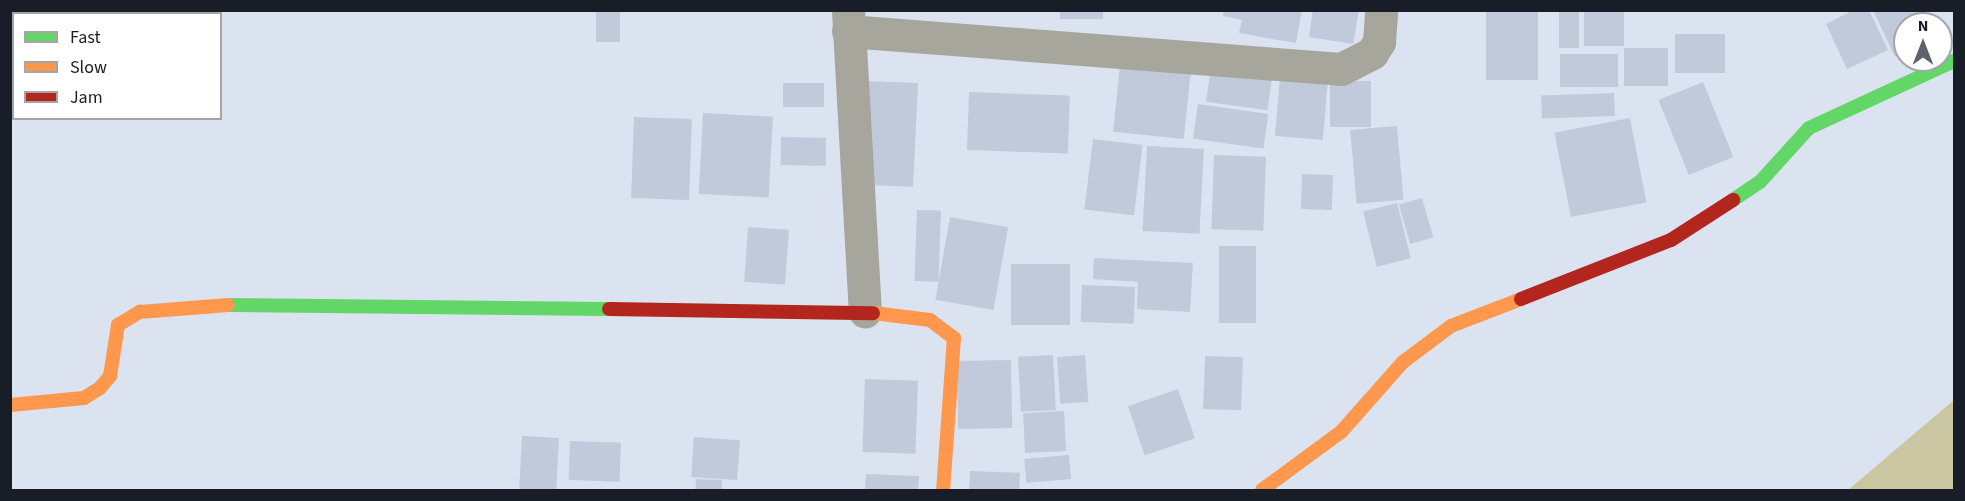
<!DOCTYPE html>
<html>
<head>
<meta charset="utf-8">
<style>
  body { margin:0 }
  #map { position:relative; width:1965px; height:501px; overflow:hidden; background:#dbe3f1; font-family:"Source Sans 3",sans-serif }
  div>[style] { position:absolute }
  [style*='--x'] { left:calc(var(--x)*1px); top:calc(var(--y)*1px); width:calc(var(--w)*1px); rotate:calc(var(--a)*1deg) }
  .green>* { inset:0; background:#cac6a2 }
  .building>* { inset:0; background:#c0cadb; transform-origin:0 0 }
  .street>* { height:33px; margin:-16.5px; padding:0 16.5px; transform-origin:16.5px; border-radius:16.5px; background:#a6a69d }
  .fast>* { height:14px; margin:-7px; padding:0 7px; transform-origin:7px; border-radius:7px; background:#63d668 }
  .slow>* { height:14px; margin:-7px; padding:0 7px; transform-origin:7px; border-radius:7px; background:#ff974d }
  .jam>* { height:14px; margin:-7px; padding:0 7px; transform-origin:7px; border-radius:7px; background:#b3261e }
  span { translate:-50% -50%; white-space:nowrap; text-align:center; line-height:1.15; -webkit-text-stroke:5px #fff; paint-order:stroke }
  .frame { position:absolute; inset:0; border:12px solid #181d27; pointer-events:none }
  .legend { position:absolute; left:12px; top:12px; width:210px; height:108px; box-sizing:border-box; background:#fff; border:2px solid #a3a5a9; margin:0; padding:8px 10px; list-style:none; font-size:18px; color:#181d27 }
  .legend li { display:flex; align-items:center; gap:12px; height:30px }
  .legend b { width:30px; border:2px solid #a3a5a9 }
  .north { position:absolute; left:1893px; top:12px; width:60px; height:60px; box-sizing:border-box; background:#fff; border:2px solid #a3a5a9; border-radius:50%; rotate:0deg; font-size:16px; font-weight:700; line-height:24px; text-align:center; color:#181d27 }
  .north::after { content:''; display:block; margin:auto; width:21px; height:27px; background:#5c626e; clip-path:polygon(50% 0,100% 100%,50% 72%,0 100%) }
</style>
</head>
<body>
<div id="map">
  <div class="green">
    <i style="clip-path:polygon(1954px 400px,1954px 490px,1848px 490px)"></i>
  </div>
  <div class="building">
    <i style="left:596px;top:10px;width:24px;height:32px"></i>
    <i style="left:1060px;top:10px;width:43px;height:9px"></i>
    <i style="clip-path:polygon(1224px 10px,1302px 10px,1296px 43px,1239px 33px,1242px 20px,1223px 16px)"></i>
    <i style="clip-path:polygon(1313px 10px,1359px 10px,1353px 44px,1309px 37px)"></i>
    <i style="left:1486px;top:10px;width:52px;height:70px"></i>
    <i style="left:1559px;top:10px;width:20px;height:38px"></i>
    <i style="left:1584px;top:10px;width:40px;height:36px"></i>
    <i style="clip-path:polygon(1854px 10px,1869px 10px,1888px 50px,1847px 69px,1826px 24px)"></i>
    <i style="clip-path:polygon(1873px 10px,1918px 10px,1924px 24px,1905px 24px,1905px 52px,1895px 57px)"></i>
    <i style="left:1675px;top:34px;width:50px;height:39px"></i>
    <i style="left:1624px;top:48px;width:44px;height:38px"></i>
    <i style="left:1560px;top:54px;width:58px;height:33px"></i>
    <i style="left:1120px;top:66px;width:71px;height:66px;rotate:6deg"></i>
    <i style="left:1211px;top:66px;width:62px;height:36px;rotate:8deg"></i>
    <i style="left:1280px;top:78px;width:48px;height:58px;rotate:5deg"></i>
    <i style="clip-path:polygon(864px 81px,918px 83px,913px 187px,870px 185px)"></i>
    <i style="left:1371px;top:81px;width:46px;height:41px;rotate:90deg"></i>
    <i style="left:1703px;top:82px;width:81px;height:48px;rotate:68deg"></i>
    <i style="left:783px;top:83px;width:41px;height:24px"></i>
    <i style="left:969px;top:92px;width:101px;height:58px;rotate:2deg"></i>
    <i style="left:1614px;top:93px;width:23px;height:73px;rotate:88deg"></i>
    <i style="left:1198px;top:104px;width:71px;height:35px;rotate:8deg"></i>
    <i style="left:703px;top:113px;width:70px;height:81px;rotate:3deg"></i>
    <i style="left:634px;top:117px;width:58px;height:81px;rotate:2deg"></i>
    <i style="left:1630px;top:118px;width:86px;height:77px;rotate:79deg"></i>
    <i style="left:1397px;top:126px;width:74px;height:47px;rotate:85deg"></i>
    <i style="left:781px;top:137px;width:45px;height:28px;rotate:1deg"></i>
    <i style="left:1093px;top:139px;width:50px;height:71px;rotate:7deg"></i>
    <i style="left:1147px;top:146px;width:57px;height:85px;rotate:3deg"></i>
    <i style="left:1214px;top:155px;width:52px;height:74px;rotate:2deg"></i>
    <i style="left:1302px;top:174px;width:31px;height:35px;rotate:2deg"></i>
    <i style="left:1422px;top:198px;width:41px;height:24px;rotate:74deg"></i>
    <i style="left:1397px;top:203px;width:57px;height:35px;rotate:76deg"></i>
    <i style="left:917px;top:210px;width:24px;height:71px;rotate:2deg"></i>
    <i style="left:950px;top:217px;width:59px;height:84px;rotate:10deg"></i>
    <i style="left:748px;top:227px;width:41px;height:55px;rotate:4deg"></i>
    <i style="left:1219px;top:246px;width:37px;height:77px"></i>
    <i style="clip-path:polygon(1094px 258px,1193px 263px,1190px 312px,1137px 309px,1138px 282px,1093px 279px)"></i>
    <i style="left:1011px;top:264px;width:59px;height:61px"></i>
    <i style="left:1082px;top:285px;width:53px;height:37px;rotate:2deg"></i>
    <i style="left:1053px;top:355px;width:55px;height:35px;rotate:87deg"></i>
    <i style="left:1085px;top:355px;width:47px;height:28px;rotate:86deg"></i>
    <i style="left:1205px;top:356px;width:38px;height:53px;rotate:2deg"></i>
    <i style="left:1011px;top:360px;width:68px;height:54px;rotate:89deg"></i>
    <i style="left:865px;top:379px;width:53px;height:73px;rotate:2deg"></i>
    <i style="left:1178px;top:389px;width:52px;height:53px;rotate:71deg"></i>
    <i style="left:1064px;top:411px;width:40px;height:41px;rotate:87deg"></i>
    <i style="left:522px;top:436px;width:37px;height:54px;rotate:3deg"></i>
    <i style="left:694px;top:437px;width:46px;height:40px;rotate:4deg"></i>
    <i style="left:570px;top:441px;width:51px;height:39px;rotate:2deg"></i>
    <i style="left:1069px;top:455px;width:24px;height:45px;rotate:85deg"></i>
    <i style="left:970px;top:471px;width:50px;height:19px;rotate:2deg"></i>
    <i style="clip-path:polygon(866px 474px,919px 476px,918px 490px,865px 490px)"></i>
    <i style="left:696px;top:479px;width:26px;height:11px;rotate:2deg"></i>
  </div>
  <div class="street">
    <i style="--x:848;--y:10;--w:302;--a:86.8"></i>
    <i style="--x:848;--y:31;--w:494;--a:4.4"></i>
    <i style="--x:1341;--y:69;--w:35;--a:-27"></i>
    <i style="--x:1372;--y:53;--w:13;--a:-58"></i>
    <i style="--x:1379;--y:42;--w:32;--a:-86"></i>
  </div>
  <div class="fast">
    <i style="--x:1733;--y:200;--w:32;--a:-34"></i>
    <i style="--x:1760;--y:182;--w:73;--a:-47.8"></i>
    <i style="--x:1809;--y:128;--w:160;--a:-24.8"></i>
    <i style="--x:228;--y:305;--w:381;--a:0.6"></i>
  </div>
  <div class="slow">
    <i style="--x:873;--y:313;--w:57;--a:7"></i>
    <i style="--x:930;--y:320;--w:30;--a:37"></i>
    <i style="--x:954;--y:338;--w:152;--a:94.1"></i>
    <i style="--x:10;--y:405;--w:74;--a:-5.4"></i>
    <i style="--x:84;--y:398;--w:19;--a:-32"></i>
    <i style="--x:100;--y:388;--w:16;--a:-50"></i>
    <i style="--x:110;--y:376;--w:52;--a:-81.1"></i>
    <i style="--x:118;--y:325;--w:26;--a:-31"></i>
    <i style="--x:140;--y:312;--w:88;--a:-4.5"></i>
    <i style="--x:1262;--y:490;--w:98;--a:-36.3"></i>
    <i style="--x:1341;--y:432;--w:94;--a:-48.5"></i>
    <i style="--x:1403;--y:362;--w:60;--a:-36.9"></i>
    <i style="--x:1451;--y:326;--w:75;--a:-21.1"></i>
  </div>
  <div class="jam">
    <i style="--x:1521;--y:299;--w:161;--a:-21.5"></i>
    <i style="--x:1671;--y:240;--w:74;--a:-32.8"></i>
    <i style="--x:609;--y:309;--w:264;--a:0.9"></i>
  </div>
  <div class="frame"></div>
  <ul class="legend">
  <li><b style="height:8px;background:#63d668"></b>Fast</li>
  <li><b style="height:8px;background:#ff974d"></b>Slow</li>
  <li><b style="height:8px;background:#b3261e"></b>Jam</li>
  </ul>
  <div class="north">N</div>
</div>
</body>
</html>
